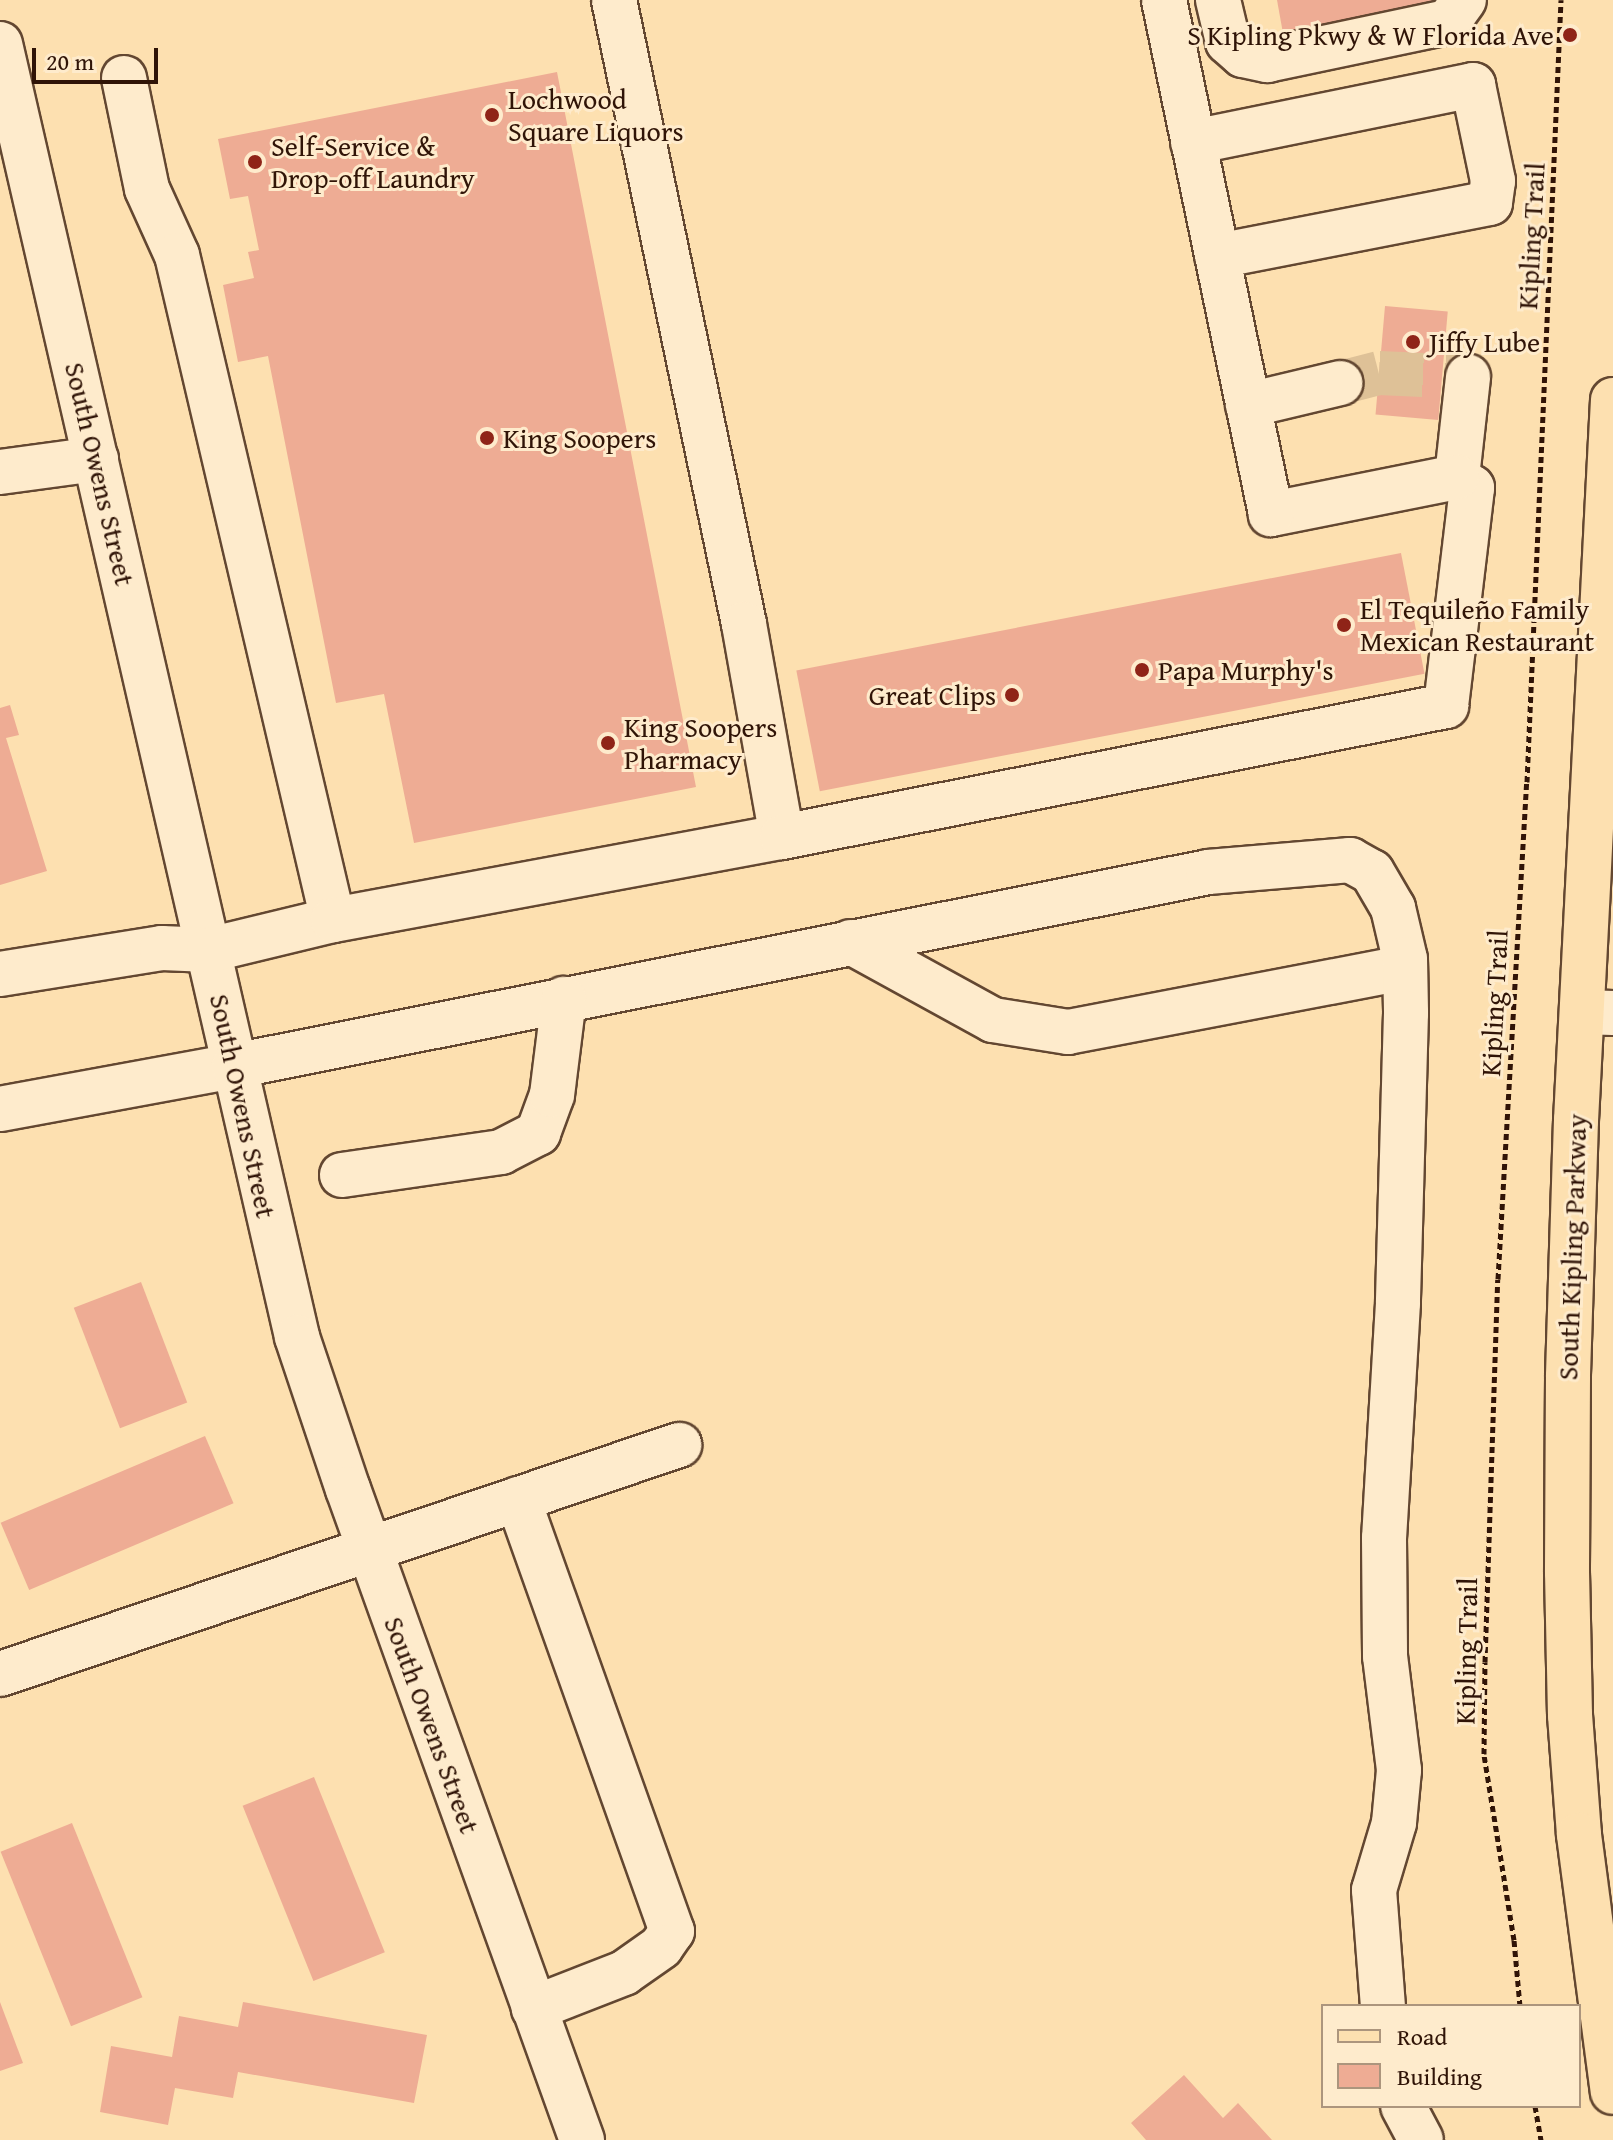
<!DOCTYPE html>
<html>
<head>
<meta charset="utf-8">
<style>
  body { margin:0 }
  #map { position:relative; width:1613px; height:2140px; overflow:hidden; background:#fde0b0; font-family:"Gentium Book Plus",serif }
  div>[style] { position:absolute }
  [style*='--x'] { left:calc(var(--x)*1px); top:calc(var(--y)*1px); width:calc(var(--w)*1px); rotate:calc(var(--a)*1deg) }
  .building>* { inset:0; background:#eeac94; transform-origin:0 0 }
  .minor-tunnel>* { height:44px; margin-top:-22px; transform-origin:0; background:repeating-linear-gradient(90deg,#dec197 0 44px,transparent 0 66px) }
  .path>* { height:5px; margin-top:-2.5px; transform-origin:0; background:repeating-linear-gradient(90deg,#301407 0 6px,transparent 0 10px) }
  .roads { filter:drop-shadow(2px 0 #634731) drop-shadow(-2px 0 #634731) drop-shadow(0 2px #634731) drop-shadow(0 -2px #634731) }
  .minor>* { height:44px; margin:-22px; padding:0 22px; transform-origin:22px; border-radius:22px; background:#feebcc }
  .major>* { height:44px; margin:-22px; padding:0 22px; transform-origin:22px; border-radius:22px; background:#fde0b0 }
  .dots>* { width:22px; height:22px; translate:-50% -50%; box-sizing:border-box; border:4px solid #feebcc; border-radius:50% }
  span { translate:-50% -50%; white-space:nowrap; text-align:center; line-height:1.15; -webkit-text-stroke:6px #feebcc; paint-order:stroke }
  .poi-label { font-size:28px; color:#301407 }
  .right { translate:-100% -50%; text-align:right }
  .left { translate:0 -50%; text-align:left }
  .street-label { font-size:28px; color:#301407 }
  .legend { position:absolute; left:1321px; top:2004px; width:260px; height:104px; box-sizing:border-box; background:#feebcc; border:2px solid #ac957d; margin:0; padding:10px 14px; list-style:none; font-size:24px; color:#301407 }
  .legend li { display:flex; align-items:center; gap:16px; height:40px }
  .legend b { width:40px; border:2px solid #ac957d }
  .scale { position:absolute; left:32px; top:48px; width:126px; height:36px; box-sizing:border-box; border:4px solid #301407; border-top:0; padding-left:10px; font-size:24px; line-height:28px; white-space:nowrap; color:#301407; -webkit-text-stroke:6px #feebcc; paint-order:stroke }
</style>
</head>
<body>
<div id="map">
  <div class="building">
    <i style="clip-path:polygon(1277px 0,1449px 0,1284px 39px)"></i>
    <i style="clip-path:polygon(557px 72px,696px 787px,414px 843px,384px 694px,336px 703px,268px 356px,238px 362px,223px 285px,254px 278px,248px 252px,259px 250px,248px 196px,230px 199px,218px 139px)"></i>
    <i style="left:1385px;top:306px;width:63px;height:109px;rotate:5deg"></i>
    <i style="left:1401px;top:553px;width:123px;height:616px;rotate:79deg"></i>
    <i style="clip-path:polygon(10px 705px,19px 735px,6px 738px,47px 871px,0 885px,0 708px)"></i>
    <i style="left:141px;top:1282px;width:129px;height:72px;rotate:69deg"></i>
    <i style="left:205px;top:1436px;width:73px;height:222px;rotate:67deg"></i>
    <i style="left:314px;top:1777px;width:189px;height:77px;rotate:68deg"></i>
    <i style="left:72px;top:1823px;width:188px;height:77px;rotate:68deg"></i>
    <i style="clip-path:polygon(0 2002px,23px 2063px,0 2071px)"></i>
    <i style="clip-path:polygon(243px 2002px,427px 2035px,414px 2103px,238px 2072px,233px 2098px,175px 2088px,168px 2125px,100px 2112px,111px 2046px,172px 2057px,179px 2016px,238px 2027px)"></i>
    <i style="clip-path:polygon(1184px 2075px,1223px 2118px,1238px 2103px,1272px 2140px,1146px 2140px,1131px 2123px)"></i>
  </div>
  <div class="minor-tunnel">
    <i style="--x:1340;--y:383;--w:40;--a:-14.4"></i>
    <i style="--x:1379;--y:373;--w:89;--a:2.6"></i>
  </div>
  <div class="path">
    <i style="--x:1520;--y:2006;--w:66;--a:-95.2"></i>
    <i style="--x:1514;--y:1940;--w:188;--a:-99.2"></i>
    <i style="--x:1484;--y:1754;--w:92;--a:-89.4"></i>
    <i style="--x:1485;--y:1662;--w:383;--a:-88.1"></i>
    <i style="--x:1498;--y:1279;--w:498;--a:-86.7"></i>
    <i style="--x:1527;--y:782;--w:783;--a:-87.51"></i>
    <i style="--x:1535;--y:2106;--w:35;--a:80"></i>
  </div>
  <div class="roads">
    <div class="minor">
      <i style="--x:614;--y:0;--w:637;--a:78.23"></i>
      <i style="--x:744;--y:624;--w:216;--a:79.9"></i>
      <i style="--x:1218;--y:0;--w:43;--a:76.6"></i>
      <i style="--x:1228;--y:42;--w:20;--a:41"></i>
      <i style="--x:1243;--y:55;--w:25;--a:12"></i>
      <i style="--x:1267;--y:60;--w:185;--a:-11.9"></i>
      <i style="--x:1448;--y:22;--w:27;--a:-54"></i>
      <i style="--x:0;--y:44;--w:1327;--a:77.06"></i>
      <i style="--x:297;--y:1337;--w:160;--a:71.5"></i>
      <i style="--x:348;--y:1489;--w:692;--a:70.23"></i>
      <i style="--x:124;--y:78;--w:113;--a:78.3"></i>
      <i style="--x:147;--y:189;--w:72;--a:65.6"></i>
      <i style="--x:177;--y:255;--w:683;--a:76.8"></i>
      <i style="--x:1193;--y:142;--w:286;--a:-11.5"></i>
      <i style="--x:1473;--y:85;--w:98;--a:78.2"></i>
      <i style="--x:1493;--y:181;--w:22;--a:98"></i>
      <i style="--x:1490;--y:203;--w:278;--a:169"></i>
      <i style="--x:1248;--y:405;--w:95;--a:-13.4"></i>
      <i style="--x:0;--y:472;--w:97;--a:-7.7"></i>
      <i style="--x:1457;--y:477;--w:101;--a:-83.7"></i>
      <i style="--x:851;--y:942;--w:162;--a:28.8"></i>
      <i style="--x:993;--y:1020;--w:76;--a:9.1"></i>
      <i style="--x:1068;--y:1032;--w:343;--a:-10.8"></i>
      <i style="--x:0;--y:974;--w:164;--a:-9.1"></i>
      <i style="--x:162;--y:948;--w:47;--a:2.4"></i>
      <i style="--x:209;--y:950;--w:128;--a:-13.6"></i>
      <i style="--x:333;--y:920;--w:457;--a:-10.5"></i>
      <i style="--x:782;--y:837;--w:677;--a:-11.16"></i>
      <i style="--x:1446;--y:706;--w:220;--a:-83.2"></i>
      <i style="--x:1472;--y:488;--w:19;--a:-144"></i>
      <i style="--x:1457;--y:477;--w:190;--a:168.7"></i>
      <i style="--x:1271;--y:514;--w:525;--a:-101.76"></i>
      <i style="--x:1582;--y:1012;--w:31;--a:2"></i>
      <i style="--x:0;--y:1109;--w:238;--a:-10.4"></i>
      <i style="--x:234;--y:1066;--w:993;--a:-11.26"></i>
      <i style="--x:1208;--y:872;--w:143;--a:-4.8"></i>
      <i style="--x:1350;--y:860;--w:25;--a:29"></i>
      <i style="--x:1372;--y:872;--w:42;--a:59.7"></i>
      <i style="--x:1393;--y:908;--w:52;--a:76.8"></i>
      <i style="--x:1405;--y:959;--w:54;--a:88.9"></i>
      <i style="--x:1406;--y:1013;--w:290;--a:91.6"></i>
      <i style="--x:1398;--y:1303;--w:235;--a:93.4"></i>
      <i style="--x:1384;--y:1538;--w:118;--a:89.5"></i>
      <i style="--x:1385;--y:1656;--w:115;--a:83"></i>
      <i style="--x:1399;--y:1770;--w:53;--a:95.4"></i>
      <i style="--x:1394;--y:1823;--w:70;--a:106.6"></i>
      <i style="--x:1374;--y:1890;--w:116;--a:85.6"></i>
      <i style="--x:342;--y:1175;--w:161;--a:-8.2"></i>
      <i style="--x:501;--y:1152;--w:42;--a:-27.2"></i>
      <i style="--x:538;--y:1133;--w:40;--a:-69.8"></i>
      <i style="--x:552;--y:1095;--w:97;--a:-82.9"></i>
      <i style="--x:518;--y:1499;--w:459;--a:70.4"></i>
      <i style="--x:672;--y:1931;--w:19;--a:125"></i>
      <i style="--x:661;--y:1947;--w:45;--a:144.9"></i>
      <i style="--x:624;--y:1973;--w:97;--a:158.7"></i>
      <i style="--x:0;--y:1674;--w:717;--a:-18.64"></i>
      <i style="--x:1403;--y:2106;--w:38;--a:62"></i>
    </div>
    <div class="major">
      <i style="--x:1613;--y:400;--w:721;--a:92.94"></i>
      <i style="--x:1576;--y:1120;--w:257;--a:91.8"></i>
      <i style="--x:1568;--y:1377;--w:195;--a:90.3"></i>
      <i style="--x:1567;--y:1572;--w:143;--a:88.8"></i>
      <i style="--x:1570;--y:1715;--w:120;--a:85.7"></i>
      <i style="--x:1579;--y:1835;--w:259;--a:82.5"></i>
    </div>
  </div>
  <div class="dots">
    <i style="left:1570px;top:35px;background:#8f2418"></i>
    <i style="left:492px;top:115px;background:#8f2418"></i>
    <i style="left:255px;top:162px;background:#8f2418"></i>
    <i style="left:1413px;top:342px;background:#8f2418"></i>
    <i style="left:487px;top:438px;background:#8f2418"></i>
    <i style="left:1344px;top:625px;background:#8f2418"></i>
    <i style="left:1142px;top:670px;background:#8f2418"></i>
    <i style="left:1012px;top:695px;background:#8f2418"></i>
    <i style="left:608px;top:743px;background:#8f2418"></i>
  </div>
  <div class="poi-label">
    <span class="right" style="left:1554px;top:35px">S Kipling Pkwy &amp; W Florida Ave</span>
    <span class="left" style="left:508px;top:115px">Lochwood<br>Square Liquors</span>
    <span class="left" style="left:271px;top:162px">Self-Service &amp;<br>Drop-off Laundry</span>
    <span class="left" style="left:1429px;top:342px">Jiffy Lube</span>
    <span class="left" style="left:503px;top:438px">King Soopers</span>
    <span class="left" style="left:1360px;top:625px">El Tequileño Family<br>Mexican Restaurant</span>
    <span class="left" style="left:1158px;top:670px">Papa Murphy's</span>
    <span class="right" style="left:996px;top:695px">Great Clips</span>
    <span class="left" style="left:624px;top:743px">King Soopers<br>Pharmacy</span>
  </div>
  <div class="street-label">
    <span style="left:1531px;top:236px;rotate:-87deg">Kipling Trail</span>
    <span style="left:100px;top:474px;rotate:77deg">South Owens Street</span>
    <span style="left:1494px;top:1003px;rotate:-87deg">Kipling Trail</span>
    <span style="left:243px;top:1106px;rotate:78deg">South Owens Street</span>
    <span style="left:1572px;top:1247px;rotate:-88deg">South Kipling Parkway</span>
    <span style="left:1466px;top:1651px;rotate:-89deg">Kipling Trail</span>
    <span style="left:432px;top:1725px;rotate:70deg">South Owens Street</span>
  </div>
  <ul class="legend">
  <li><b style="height:10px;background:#fde0b0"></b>Road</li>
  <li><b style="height:22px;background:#eeac94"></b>Building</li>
  </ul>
  <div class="scale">20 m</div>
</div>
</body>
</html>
